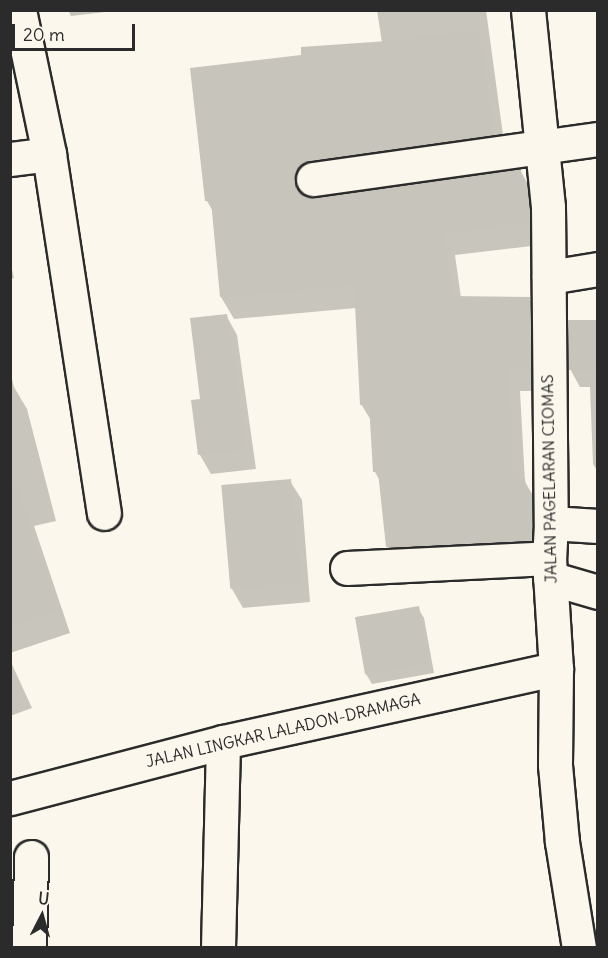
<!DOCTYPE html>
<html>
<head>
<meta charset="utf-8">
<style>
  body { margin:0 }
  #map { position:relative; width:608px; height:958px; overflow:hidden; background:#fbf7ec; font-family:Delius,sans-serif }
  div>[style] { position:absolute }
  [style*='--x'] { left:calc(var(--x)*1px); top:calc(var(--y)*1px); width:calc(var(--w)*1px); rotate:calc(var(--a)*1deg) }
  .shadow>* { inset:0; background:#0003 }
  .building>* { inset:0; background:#c7c4bc; transform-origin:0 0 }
  .roads { filter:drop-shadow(2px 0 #2b2b2b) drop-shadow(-2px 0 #2b2b2b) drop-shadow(0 2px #2b2b2b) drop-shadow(0 -2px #2b2b2b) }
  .minor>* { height:33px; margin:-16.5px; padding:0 16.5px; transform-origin:16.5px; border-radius:16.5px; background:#fbf7ec }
  .major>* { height:33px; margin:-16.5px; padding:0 16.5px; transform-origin:16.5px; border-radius:16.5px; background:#fbf7ec }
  span { translate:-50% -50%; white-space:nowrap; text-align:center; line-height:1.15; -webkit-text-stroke:5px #fbf7ec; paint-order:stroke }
  .street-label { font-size:16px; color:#2b2b2b }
  .frame { position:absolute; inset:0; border:12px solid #2b2b2b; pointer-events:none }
  .north { position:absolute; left:12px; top:886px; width:60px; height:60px; -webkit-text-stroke:4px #fbf7ec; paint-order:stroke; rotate:6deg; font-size:16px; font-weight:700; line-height:24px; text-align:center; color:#2b2b2b }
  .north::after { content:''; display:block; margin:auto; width:21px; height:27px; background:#2b2b2b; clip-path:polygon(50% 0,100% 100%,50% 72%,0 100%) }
  .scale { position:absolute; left:12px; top:24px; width:123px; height:27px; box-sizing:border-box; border:3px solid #2b2b2b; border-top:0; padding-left:8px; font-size:18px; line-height:21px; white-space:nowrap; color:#2b2b2b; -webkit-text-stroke:4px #fbf7ec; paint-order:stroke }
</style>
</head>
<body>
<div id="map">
  <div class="shadow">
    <i style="clip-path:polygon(68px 10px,123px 10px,71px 16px)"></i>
    <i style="clip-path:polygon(377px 10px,486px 10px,506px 157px,308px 194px,307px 198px,520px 170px,533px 193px,541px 245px,455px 255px,461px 298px,529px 298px,542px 321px,543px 391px,520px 391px,525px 482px,537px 502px,543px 562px,401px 569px,388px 547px,381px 483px,375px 472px,372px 422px,361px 404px,356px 308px,234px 319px,221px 297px,214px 213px,207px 201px,192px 69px,303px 57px,382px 43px)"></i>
    <i style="clip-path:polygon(10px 261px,14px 278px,10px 279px)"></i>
    <i style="clip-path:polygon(226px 315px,237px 335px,256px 469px,211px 474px,200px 455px,201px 400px)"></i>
    <i style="clip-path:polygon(598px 322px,598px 472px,593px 464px,590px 387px,580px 387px,570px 369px,569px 325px)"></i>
    <i style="clip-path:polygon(10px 371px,14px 387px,27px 409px,56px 521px,34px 526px,70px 633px,10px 653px)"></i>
    <i style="clip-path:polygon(290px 481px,302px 500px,310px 602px,243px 608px,232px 589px,223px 487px)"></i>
    <i style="clip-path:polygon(418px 608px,424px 618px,434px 673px,372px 684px,366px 674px,356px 617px)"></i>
    <i style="clip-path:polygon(10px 660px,32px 708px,10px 716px)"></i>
  </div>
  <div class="building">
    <i style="clip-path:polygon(480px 30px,494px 135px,310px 160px,301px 165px,295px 173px,295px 182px,299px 191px,305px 196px,315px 198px,521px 169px,523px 187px,527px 187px,529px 222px,443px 233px,453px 296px,530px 297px,531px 369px,508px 369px,514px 480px,525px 478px,531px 540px,386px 547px,378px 472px,373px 472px,369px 404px,360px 405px,354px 285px,220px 297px,211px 201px,205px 201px,190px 68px,301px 55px,301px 47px,402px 40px)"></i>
    <i style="clip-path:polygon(227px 314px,246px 449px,198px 455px,191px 400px,200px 399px,190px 318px)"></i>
    <i style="left:597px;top:320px;width:50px;height:29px;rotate:90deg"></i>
    <i style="left:291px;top:479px;width:104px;height:70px;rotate:85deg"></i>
    <i style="clip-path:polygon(16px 485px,59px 610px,10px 626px,10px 486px)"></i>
    <i style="left:419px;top:606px;width:58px;height:65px;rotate:80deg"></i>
  </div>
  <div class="roads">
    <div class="minor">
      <i style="--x:19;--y:10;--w:147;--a:78.2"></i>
      <i style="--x:49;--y:154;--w:363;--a:81.3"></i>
      <i style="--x:10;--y:159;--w:39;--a:-7"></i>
      <i style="--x:313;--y:179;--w:288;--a:-8"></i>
      <i style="--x:549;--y:277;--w:50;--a:-9.3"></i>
      <i style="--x:551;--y:523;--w:47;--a:3.7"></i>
      <i style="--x:347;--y:568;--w:202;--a:-2.8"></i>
      <i style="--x:550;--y:578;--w:50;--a:16.3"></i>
      <i style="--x:29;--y:948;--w:91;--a:-88.7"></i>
      <i style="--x:218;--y:948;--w:206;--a:-88.6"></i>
    </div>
    <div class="major">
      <i style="--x:528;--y:10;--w:198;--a:84.2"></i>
      <i style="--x:548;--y:207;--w:316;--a:89.5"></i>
      <i style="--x:551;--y:523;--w:35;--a:93"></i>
      <i style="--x:549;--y:558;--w:111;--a:86.4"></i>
      <i style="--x:556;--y:669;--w:96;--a:90.6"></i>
      <i style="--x:555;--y:765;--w:77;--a:84.8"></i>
      <i style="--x:562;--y:842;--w:107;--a:80.9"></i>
      <i style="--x:10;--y:798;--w:220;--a:-14.7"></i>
      <i style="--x:223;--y:742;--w:341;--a:-12.4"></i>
    </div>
  </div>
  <div class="street-label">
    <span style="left:549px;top:479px;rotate:-91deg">JALAN PAGELARAN CIOMAS</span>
    <span style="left:283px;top:730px;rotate:-13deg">JALAN LINGKAR LALADON-DRAMAGA</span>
  </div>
  <div class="frame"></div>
  <div class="north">U</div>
  <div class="scale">20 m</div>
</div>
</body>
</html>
